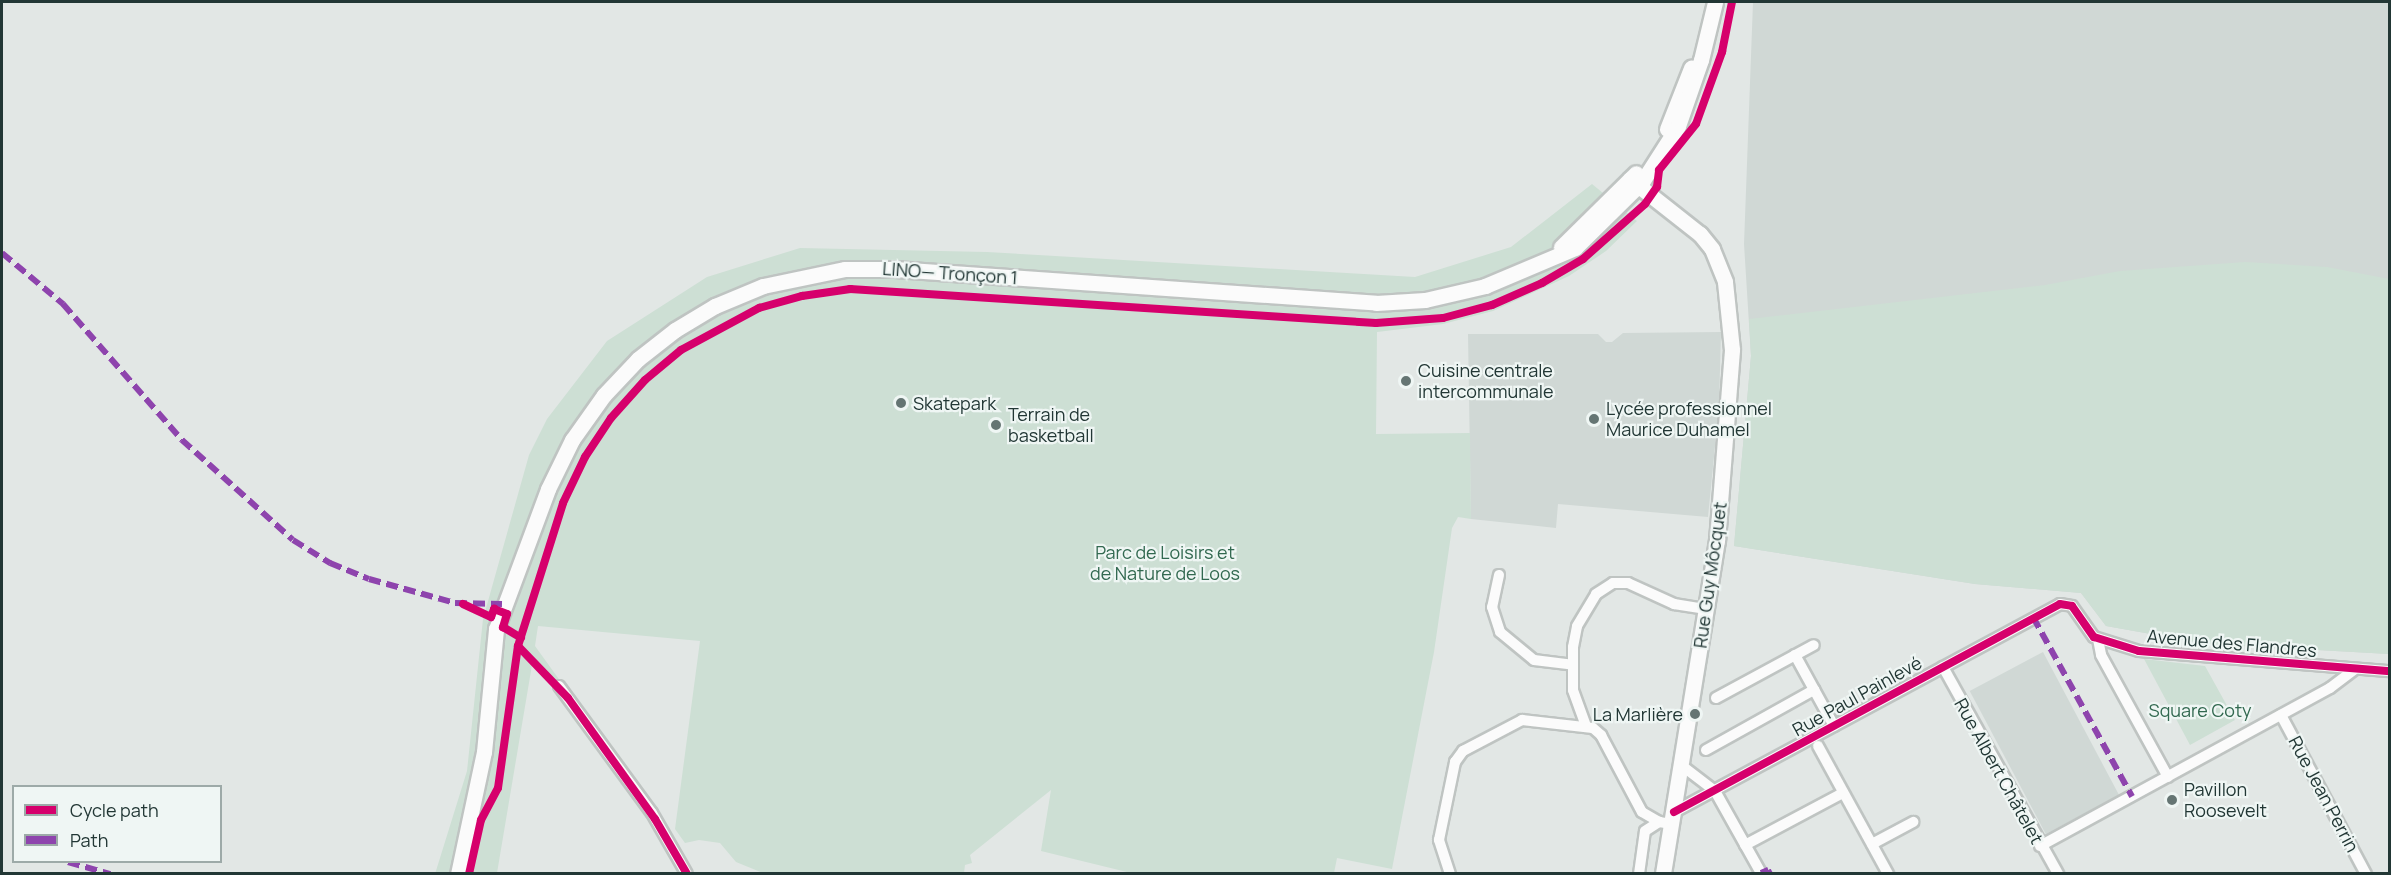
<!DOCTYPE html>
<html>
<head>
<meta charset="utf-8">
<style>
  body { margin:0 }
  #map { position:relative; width:2391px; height:875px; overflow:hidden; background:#e2e7e5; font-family:Manrope,sans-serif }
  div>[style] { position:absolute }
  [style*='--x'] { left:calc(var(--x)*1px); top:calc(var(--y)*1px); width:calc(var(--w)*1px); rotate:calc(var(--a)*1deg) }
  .built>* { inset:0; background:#d0d8d5; transform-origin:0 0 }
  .green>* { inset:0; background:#cddfd4 }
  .roads { filter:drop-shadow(2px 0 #bfc4c2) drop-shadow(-2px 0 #bfc4c2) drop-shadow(0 2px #bfc4c2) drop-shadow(0 -2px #bfc4c2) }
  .street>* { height:10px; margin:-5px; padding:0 5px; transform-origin:5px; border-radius:5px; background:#fbfbfb }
  .secondary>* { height:15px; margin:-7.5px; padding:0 7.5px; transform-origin:7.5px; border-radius:7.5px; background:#fbfbfb }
  .quiet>* { height:6px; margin-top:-3px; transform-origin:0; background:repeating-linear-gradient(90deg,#8e44ad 0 12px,transparent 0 18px) }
  .cycleway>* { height:8px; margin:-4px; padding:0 4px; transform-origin:4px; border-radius:4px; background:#d6006c }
  .dots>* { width:16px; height:16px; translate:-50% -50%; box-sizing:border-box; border:3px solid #eff6f4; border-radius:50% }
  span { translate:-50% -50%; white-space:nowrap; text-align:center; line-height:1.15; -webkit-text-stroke:4.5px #eff6f4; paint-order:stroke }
  .street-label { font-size:18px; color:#223735 }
  .poi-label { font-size:18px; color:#223735 }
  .left { translate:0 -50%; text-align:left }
  .right { translate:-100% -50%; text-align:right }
  .park-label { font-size:18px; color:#326950 }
  .frame { position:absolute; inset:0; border:3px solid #223735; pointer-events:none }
  .legend { position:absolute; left:12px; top:785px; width:210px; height:78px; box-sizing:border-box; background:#eff6f4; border:2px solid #9daaa8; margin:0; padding:8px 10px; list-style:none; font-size:18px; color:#223735 }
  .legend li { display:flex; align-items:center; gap:12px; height:30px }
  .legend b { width:30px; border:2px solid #9daaa8 }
</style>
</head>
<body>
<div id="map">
  <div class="built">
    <i style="clip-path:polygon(1753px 2px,2389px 2px,2389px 654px,2207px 644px,2106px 626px,2081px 593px,1975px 584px,1734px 546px,1751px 356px,1744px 244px)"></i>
    <i style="clip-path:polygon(1721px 332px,1719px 406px,1708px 517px,1558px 504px,1556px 528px,1471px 519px,1468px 334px,1598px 334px,1606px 342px,1612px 342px,1623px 333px)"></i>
    <i style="left:2043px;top:652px;width:162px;height:83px;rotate:62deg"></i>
  </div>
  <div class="green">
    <i style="clip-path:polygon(1592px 184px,1637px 221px,1606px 251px,1569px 276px,1493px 311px,1443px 324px,1377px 332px,1376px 434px,1470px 433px,1471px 519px,1458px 517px,1452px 528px,1434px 652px,1392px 869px,1337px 858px,1334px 873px,1131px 873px,1041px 851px,1051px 790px,970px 855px,972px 863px,965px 865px,964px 873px,763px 873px,736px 862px,720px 843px,699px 840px,685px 843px,675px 829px,700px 641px,538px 626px,535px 646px,561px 682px,555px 689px,532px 665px,497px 873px,435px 874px,467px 771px,483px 619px,529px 455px,547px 419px,607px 341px,707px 277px,800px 248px,987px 252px,1415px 277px,1511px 247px)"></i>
    <i style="clip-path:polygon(2245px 262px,2327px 267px,2389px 279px,2389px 654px,2207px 644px,2106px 626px,2081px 593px,1975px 584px,1734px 546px,1751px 356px,1749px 319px,2045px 285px,2120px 271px)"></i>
    <i style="clip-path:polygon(2144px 659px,2205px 666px,2235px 720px,2190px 745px)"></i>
  </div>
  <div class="roads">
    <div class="street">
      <i style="--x:1499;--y:575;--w:33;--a:102"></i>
      <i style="--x:1492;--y:607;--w:26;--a:72"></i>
      <i style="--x:1500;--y:632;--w:44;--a:39.5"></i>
      <i style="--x:1534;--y:660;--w:38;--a:7"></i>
      <i style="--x:2098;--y:639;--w:16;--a:79"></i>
      <i style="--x:2101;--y:655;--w:139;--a:61.2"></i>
      <i style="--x:1795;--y:655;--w:81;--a:61.2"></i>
      <i style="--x:1943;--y:667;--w:237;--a:60.9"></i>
      <i style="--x:559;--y:686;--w:157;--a:53.8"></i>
      <i style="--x:652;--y:813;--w:70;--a:60.2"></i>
      <i style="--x:1716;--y:698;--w:111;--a:-28.4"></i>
      <i style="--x:2281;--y:715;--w:180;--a:61.9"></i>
      <i style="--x:1586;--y:726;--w:38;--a:-110"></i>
      <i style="--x:1573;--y:690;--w:43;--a:-90"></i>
      <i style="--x:1573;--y:647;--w:21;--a:-79"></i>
      <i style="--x:1577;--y:626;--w:37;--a:-59"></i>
      <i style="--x:1596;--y:594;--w:20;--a:-33"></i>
      <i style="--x:1613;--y:583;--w:15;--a:0"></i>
      <i style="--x:1628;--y:583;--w:51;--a:24.5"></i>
      <i style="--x:1674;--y:604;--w:31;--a:9"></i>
      <i style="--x:1818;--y:746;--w:146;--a:61.3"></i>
      <i style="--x:1706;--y:750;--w:124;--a:-29.1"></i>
      <i style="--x:1681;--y:765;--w:43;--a:37.4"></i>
      <i style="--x:1715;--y:791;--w:94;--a:60.7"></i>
      <i style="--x:1674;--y:812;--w:438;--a:-28.3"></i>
      <i style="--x:2060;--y:604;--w:12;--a:9"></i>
      <i style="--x:2072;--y:606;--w:38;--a:55"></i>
      <i style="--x:2094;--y:637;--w:47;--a:17.3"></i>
      <i style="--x:2139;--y:651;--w:252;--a:4.6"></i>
      <i style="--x:1872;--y:844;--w:47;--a:-28.2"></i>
      <i style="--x:1745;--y:845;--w:111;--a:-28"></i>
      <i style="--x:2040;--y:846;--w:330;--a:-28.6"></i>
      <i style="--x:2330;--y:688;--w:31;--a:-37"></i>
      <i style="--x:1450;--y:874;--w:36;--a:-108"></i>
      <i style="--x:1439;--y:840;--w:80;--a:-78.4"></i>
      <i style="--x:1455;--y:762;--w:14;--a:-54"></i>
      <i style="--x:1463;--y:751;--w:67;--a:-27.7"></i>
      <i style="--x:1522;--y:720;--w:71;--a:6.4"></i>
      <i style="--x:1593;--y:728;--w:11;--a:41"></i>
      <i style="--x:1601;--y:735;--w:87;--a:62"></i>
      <i style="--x:1642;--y:812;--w:20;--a:30"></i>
      <i style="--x:1659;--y:822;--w:13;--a:9"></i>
      <i style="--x:1639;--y:874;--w:43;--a:-82.1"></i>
      <i style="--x:1645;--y:831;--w:17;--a:-33"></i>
    </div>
    <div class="secondary">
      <i style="--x:1667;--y:129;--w:66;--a:-68.5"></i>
      <i style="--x:1630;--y:179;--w:89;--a:38.2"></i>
      <i style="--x:1700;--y:234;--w:19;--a:51"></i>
      <i style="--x:1712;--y:249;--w:35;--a:68"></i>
      <i style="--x:1725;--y:282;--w:68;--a:84.1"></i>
      <i style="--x:1732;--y:350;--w:191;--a:94.5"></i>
      <i style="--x:1717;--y:540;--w:338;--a:99.2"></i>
      <i style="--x:1561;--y:247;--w:105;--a:-44.6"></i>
      <i style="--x:458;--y:874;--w:125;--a:-78"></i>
      <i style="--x:484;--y:752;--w:124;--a:-84.4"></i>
      <i style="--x:496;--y:629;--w:149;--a:-69.6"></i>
      <i style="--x:548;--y:489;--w:55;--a:-63.9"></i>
      <i style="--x:572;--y:440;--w:55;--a:-54.6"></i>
      <i style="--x:604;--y:395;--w:50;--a:-46.6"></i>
      <i style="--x:638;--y:359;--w:47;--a:-38.1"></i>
      <i style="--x:675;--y:330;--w:47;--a:-31"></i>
      <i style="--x:715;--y:306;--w:52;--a:-22.6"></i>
      <i style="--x:763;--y:286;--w:84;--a:-11.7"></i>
      <i style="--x:845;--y:269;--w:50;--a:0"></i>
      <i style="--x:895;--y:269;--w:482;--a:4"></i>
      <i style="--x:1376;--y:303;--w:49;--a:-3.5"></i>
      <i style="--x:1425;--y:300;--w:62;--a:-13.1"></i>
      <i style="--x:1485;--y:286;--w:98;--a:-22.9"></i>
      <i style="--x:1575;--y:248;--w:94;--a:-44.6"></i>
      <i style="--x:1642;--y:182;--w:67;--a:-57.3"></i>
      <i style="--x:1678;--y:126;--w:70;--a:-70.8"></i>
      <i style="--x:1701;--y:60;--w:60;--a:-76.4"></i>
    </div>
  </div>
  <div class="quiet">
    <i style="--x:2;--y:253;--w:80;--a:39.9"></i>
    <i style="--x:63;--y:304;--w:181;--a:48.8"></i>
    <i style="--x:182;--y:440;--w:149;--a:42"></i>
    <i style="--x:293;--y:540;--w:44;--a:31.9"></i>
    <i style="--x:330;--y:563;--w:42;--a:22.3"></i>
    <i style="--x:369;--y:579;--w:89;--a:15.6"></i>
    <i style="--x:455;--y:603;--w:47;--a:1.2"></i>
    <i style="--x:2033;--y:617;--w:205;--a:61.1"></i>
    <i style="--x:68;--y:862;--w:44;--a:15.9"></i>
    <i style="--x:1761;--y:873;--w:8;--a:-23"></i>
    <i style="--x:1768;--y:870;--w:4;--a:63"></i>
  </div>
  <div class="cycleway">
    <i style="--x:463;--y:604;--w:31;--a:25"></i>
    <i style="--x:491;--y:617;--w:9;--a:-69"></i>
    <i style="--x:494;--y:609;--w:14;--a:21"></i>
    <i style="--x:507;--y:614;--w:14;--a:107"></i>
    <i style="--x:503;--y:627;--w:21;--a:31"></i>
    <i style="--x:518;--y:646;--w:72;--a:46.1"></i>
    <i style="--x:568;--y:698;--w:149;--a:54.3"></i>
    <i style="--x:655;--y:819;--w:64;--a:59.8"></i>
    <i style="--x:1674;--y:812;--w:438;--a:-28.3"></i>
    <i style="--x:2060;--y:604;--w:12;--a:9"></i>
    <i style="--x:2072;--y:606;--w:38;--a:55"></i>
    <i style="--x:2094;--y:637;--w:47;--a:17.3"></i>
    <i style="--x:2139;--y:651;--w:252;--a:4.6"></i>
    <i style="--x:469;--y:874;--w:55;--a:-77.5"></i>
    <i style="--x:481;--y:820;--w:36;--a:-62"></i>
    <i style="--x:498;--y:788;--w:143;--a:-82"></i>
    <i style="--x:518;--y:646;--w:150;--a:-72.5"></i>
    <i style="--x:563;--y:503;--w:51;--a:-64.4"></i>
    <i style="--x:585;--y:457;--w:47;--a:-56.3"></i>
    <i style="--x:611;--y:418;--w:51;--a:-48.2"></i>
    <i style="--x:645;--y:380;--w:47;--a:-39.8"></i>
    <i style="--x:681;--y:350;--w:89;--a:-28.3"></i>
    <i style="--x:759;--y:308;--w:45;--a:-15.6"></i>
    <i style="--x:802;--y:296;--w:49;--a:-8.3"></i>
    <i style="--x:850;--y:289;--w:527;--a:3.7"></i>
    <i style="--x:1376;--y:323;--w:67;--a:-4.3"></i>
    <i style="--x:1443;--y:318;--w:51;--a:-14.9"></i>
    <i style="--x:1492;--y:305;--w:55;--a:-23.7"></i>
    <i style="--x:1542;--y:283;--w:48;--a:-30.3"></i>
    <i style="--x:1583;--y:259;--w:83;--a:-41.6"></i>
    <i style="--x:1645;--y:204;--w:21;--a:-55"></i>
    <i style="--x:1657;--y:187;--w:17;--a:-83"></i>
    <i style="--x:1659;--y:170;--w:59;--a:-51.2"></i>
    <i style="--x:1696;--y:124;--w:77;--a:-70.1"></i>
    <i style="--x:1722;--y:52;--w:51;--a:-78.7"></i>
  </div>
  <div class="dots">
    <i style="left:1406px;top:381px;background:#657573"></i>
    <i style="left:901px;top:403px;background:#657573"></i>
    <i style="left:1594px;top:419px;background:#657573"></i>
    <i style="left:996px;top:425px;background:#657573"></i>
    <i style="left:1695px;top:714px;background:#657573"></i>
    <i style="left:2172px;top:800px;background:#657573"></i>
  </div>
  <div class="street-label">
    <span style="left:950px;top:273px;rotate:4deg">LINO— Tronçon 1</span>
    <span style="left:1710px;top:575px;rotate:-82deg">Rue Guy Môcquet</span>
    <span style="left:2232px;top:643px;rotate:5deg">Avenue des Flandres</span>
    <span style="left:1857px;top:696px;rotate:-29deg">Rue Paul Painlevé</span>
    <span style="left:1999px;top:771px;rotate:61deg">Rue Albert Châtelet</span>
    <span style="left:2324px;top:794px;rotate:62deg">Rue Jean Perrin</span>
  </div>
  <div class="poi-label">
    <span class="left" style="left:1418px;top:381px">Cuisine centrale<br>intercommunale</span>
    <span class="left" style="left:913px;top:403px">Skatepark</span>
    <span class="left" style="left:1606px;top:419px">Lycée professionnel<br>Maurice Duhamel</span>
    <span class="left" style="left:1008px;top:425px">Terrain de<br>basketball</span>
    <span class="right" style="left:1683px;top:714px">La Marlière</span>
    <span class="left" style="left:2184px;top:800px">Pavillon<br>Roosevelt</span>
  </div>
  <div class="park-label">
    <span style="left:1165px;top:563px">Parc de Loisirs et<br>de Nature de Loos</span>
    <span style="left:2200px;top:710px">Square Coty</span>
  </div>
  <div class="frame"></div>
  <ul class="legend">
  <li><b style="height:8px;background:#d6006c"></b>Cycle path</li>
  <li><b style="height:8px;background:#8e44ad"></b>Path</li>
  </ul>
</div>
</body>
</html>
